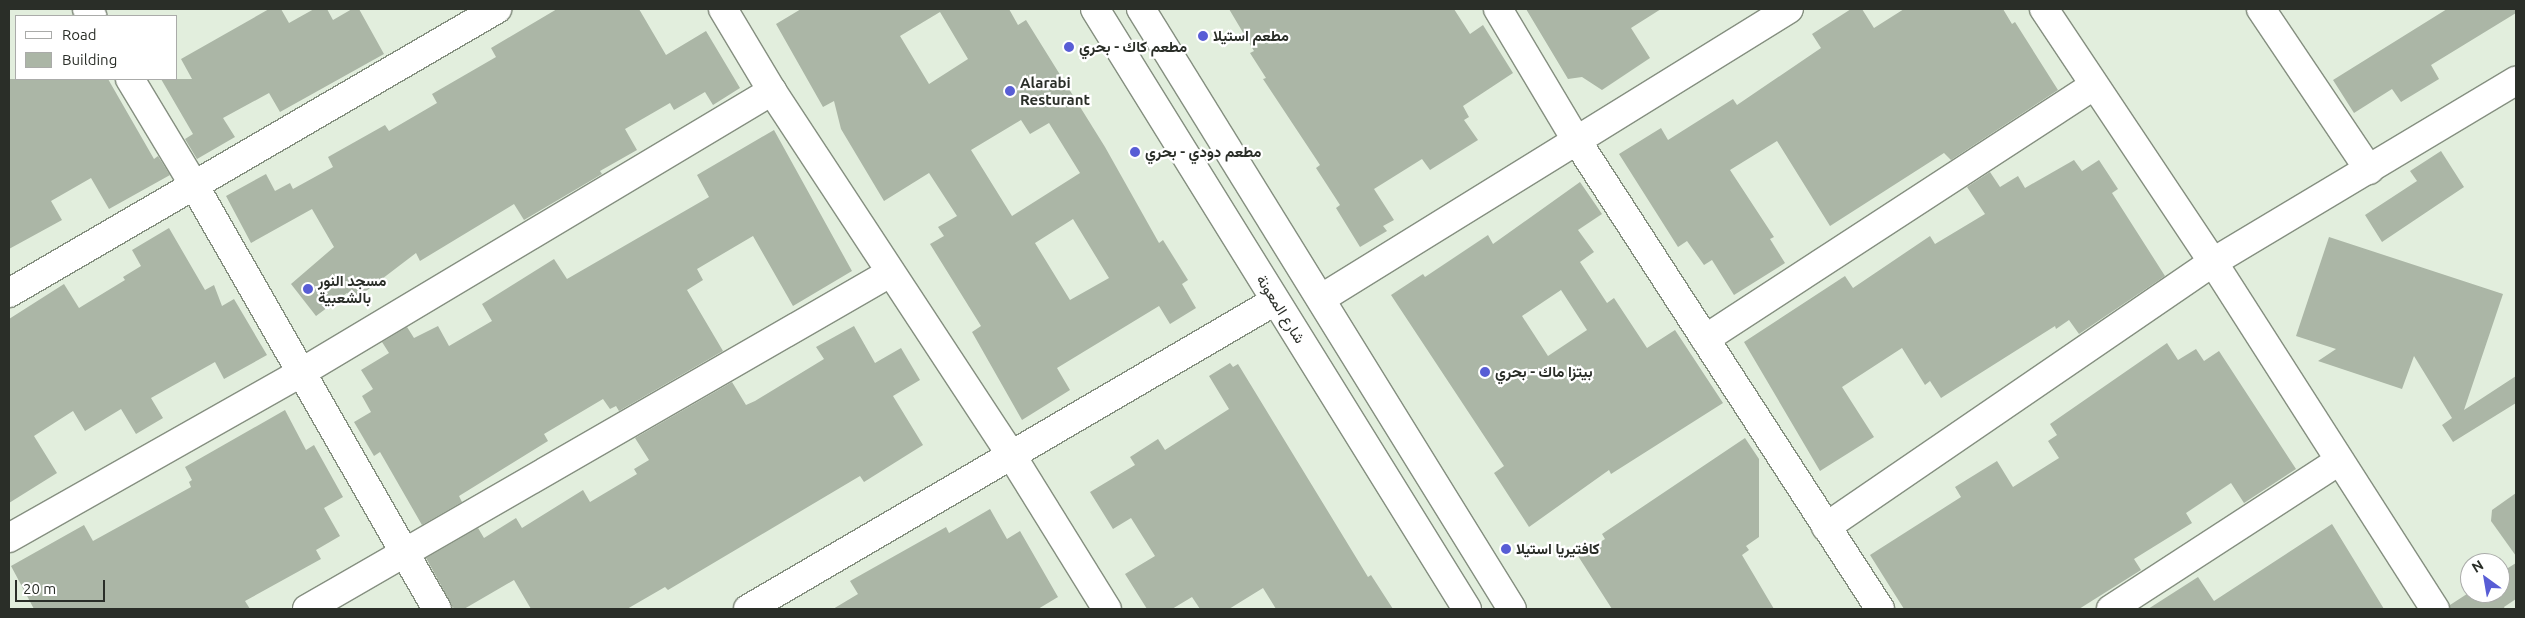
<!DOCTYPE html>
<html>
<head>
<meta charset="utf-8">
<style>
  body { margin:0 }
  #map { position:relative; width:2525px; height:618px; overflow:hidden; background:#e2eedd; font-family:Ubuntu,Vazirmatn,sans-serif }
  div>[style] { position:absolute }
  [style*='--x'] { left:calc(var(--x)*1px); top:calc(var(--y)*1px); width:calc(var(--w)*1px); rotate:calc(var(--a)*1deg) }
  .building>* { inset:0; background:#abb6a6 }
  .roads { filter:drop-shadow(1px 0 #858f80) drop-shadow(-1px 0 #858f80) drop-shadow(0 1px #858f80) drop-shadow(0 -1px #858f80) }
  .street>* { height:28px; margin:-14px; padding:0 14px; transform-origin:14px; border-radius:14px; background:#fff }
  .highway>* { height:28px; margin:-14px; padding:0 14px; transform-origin:14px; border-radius:14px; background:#fff }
  .dots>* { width:14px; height:14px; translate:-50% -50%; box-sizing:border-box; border:2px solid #fff; border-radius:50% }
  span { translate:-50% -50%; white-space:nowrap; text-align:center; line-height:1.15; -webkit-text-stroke:4.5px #fff; paint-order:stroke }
  .poi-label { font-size:15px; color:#2a2e28; font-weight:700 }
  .left { translate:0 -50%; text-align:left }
  .street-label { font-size:15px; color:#2a2e28 }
  .frame { position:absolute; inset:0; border:10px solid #2a2e28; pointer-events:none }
  .legend { position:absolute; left:15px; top:15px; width:162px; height:65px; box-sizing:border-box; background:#fff; border:1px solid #aaaba9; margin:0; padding:6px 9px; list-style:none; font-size:15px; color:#2a2e28 }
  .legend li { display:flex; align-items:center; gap:10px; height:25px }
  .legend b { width:25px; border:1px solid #aaaba9 }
  .north { position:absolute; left:2460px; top:553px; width:50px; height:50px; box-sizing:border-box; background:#fff; border:1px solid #aaaba9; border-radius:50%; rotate:328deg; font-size:14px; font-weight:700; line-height:20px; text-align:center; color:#2a2e28 }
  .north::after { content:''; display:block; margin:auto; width:18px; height:22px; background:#585dd5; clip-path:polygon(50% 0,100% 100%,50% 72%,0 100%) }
  .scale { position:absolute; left:15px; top:580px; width:90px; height:22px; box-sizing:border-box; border:2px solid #2a2e28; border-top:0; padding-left:6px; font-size:15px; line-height:18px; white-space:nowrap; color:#2a2e28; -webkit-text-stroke:4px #fff; paint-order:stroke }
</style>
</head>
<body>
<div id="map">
  <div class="building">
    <i style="clip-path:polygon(269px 9px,281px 9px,289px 23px,314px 9px,327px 9px,333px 20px,352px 9px,359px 9px,384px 54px,280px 112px,269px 93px,223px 118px,235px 137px,197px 159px,185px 139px,193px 134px,161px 79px,192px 79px,181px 59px)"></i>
    <i style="clip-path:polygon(557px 9px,639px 9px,666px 55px,706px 31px,740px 88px,713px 105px,705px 92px,674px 110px,670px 103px,625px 129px,637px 150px,600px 171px,602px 174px,524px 220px,514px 204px,420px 261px,416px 253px,353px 301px,347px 293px,316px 316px,291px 284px,334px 247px,312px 209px,251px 243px,226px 196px,266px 174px,275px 191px,290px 183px,293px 189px,333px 167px,328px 157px,385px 125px,389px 131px,437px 103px,432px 94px,496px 57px,491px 48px)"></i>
    <i style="clip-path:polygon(evenodd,801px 9px,1009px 9px,1018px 25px,1026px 20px,1105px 147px,1159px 243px,1163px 240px,1188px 280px,1182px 284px,1196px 308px,1170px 324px,1159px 306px,1057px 368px,1070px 390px,1022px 420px,972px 332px,981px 326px,930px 244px,944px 236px,938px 227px,957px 216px,929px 173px,884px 201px,841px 129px,834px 101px,823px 107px,776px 24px,801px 9px,940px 12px,968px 59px,929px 84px,900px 36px,940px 12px,801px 9px,1021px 120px,1030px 134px,1049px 123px,1080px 173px,1012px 216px,971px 150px,1021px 120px,801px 9px,1073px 219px,1109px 278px,1070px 300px,1035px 243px,1073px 219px)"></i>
    <i style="clip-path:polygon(1229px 9px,1454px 9px,1470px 34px,1483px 25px,1513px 73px,1463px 106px,1469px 117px,1464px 120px,1478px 140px,1430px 170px,1422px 159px,1374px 189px,1394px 220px,1383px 226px,1387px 231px,1360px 247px,1336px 208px,1340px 205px,1316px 168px,1320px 165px,1263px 79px,1266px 78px,1250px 53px,1254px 51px)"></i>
    <i style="clip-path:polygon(1526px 9px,1661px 9px,1631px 28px,1650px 58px,1602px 90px,1582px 77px,1568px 79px)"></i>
    <i style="clip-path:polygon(1851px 9px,1862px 9px,1874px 28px,1904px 9px,2003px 9px,2012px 24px,2015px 22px,2058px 90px,1951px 160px,1944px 153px,1830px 226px,1777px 141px,1730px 170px,1774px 237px,1770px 239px,1785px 263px,1734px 295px,1712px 260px,1704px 265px,1687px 241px,1678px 247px,1619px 154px,1661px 128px,1668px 140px,1733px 99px,1737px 105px,1821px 48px,1812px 34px)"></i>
    <i style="clip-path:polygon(2447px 9px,2516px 9px,2516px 13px,2431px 65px,2439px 79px,2401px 102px,2392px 89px,2354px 113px,2333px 80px)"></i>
    <i style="clip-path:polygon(9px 79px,108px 79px,154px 159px,158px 156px,170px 175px,109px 209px,91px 178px,51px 201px,62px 220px,9px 249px)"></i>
    <i style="clip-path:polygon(774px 130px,852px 271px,793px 306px,753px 236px,697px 269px,703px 280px,687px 290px,723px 351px,619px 411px,616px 406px,610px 409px,603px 399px,544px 434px,548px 441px,459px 496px,462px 502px,422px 525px,380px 452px,374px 456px,354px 422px,371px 412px,362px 396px,373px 389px,361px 370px,389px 353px,382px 342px,407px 327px,414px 338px,438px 326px,449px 346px,492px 321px,482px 304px,554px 259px,567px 279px,709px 197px,697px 175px)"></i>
    <i style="clip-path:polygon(2441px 151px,2464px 187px,2382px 242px,2365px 215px,2417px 181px,2410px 171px)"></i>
    <i style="clip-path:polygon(2074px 160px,2082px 171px,2099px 160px,2118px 189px,2112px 193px,2165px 276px,2079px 334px,2069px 320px,2056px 329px,2055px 326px,1941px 398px,1930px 381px,1925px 385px,1902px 348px,1842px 387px,1874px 437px,1820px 471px,1744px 342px,1845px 276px,1853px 288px,1930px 236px,1935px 244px,1985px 214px,1967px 187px,1990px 172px,2000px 187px,2018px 176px,2025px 188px)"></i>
    <i style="clip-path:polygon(evenodd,1580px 182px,1602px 214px,1578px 230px,1594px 252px,1580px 262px,1607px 303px,1614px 298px,1647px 348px,1675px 330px,1723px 403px,1611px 474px,1609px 470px,1529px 527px,1494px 473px,1504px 466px,1391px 295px,1423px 274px,1425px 277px,1488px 235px,1493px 244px,1580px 182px,1561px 290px,1587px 330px,1548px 356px,1522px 316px,1561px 290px)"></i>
    <i style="clip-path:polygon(169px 228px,205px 290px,214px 285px,222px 306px,234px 299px,267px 355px,224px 379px,215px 362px,151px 398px,163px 418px,136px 434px,121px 409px,85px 431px,73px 411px,34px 436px,57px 473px,9px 503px,9px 319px,64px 284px,79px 308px,125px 280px,123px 277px,141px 266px,132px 250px)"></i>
    <i style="clip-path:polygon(2329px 237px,2503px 294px,2464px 410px,2516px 376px,2516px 403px,2453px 442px,2442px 425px,2452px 418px,2414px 356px,2402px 389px,2318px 361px,2336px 349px,2296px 336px)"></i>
    <i style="clip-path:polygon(854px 326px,875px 363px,901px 348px,920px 380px,893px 396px,923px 445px,864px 482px,860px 476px,668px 590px,665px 587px,627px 609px,531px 609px,514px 580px,464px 609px,454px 609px,426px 558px,478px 528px,484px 538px,516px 518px,522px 528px,583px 490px,590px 502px,637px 474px,634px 469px,649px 460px,635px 438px,732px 382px,746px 405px,755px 401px,824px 359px,816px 347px)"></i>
    <i style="clip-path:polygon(2167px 343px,2178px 360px,2196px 349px,2204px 361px,2219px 351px,2296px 469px,2244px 503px,2231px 483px,2186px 513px,2192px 523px,2134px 559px,2141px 570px,2079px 609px,1904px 609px,1870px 555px,1961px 497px,1955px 487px,1997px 461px,2013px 487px,2059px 458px,2048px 441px,2057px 435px,2050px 424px)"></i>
    <i style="clip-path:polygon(1230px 363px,1233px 367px,1238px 364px,1368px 577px,1371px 575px,1393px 609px,1276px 609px,1263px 588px,1229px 609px,1200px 609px,1192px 597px,1172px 609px,1147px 609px,1125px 574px,1155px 556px,1131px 518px,1113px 529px,1090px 492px,1135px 465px,1130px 457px,1158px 439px,1165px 450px,1229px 409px,1209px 376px)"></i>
    <i style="clip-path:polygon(285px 410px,306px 450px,314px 445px,343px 497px,324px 508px,340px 536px,316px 550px,321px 559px,245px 601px,250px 609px,34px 609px,11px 566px,84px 525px,93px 541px,191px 487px,189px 482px,192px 480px,185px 467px)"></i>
    <i style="clip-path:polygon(1745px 438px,1759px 459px,1759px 537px,1746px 546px,1749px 550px,1742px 555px,1774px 609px,1612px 609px,1578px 556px,1605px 539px,1602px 534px)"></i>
    <i style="clip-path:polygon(2516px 493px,2516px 556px,2491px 521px,2492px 510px)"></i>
    <i style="clip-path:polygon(990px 509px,1007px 539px,1020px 531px,1058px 597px,1038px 609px,833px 609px,858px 594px,850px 581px,946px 527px,949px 533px)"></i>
    <i style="clip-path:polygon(2332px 524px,2384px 609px,2148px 609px,2198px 577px,2214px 601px)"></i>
    <i style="clip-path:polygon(2516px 563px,2516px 599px,2504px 607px,2505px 609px,2450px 609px,2450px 605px,2470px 592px,2500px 593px,2500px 573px)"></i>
  </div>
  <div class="roads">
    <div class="street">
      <i style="--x:87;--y:9;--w:9;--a:54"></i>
      <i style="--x:723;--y:9;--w:96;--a:59.1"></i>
      <i style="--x:772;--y:91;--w:437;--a:56.7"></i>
      <i style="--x:1012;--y:456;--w:180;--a:58.2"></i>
      <i style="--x:1498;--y:9;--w:150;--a:59.2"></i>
      <i style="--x:1575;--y:138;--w:561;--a:57.07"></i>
      <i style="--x:2044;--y:9;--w:304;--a:56.3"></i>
      <i style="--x:2213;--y:262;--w:412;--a:57.4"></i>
      <i style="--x:2261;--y:9;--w:194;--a:56.1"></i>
      <i style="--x:130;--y:79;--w:124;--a:58.9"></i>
      <i style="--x:194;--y:185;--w:489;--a:60.2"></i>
      <i style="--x:9;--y:293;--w:565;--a:-30.2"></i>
      <i style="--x:1322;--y:298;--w:549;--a:-31.75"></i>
      <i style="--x:1705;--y:339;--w:463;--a:-33.1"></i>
      <i style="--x:1826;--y:527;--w:469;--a:-34.4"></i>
      <i style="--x:2213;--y:262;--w:353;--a:-30.9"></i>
      <i style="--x:9;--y:538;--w:337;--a:-29.5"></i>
      <i style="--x:302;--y:372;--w:548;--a:-30.87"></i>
      <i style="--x:307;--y:609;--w:673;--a:-29.96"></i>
      <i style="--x:748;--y:609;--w:610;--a:-30.3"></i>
      <i style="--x:2111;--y:609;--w:272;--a:-33"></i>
    </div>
    <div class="highway">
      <i style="--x:1095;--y:9;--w:706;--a:58.2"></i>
      <i style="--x:1141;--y:9;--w:705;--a:58.27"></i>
    </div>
  </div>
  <div class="dots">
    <i style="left:1203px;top:36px;background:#585dd5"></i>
    <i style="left:1069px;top:47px;background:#585dd5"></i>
    <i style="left:1010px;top:91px;background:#585dd5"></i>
    <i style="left:1135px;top:152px;background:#585dd5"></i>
    <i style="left:308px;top:289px;background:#585dd5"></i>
    <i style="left:1485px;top:372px;background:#585dd5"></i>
    <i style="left:1506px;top:549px;background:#585dd5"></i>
  </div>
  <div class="poi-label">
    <span class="left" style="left:1213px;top:36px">مطعم استيلا</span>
    <span class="left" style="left:1079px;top:47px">مطعم كاك - بحري</span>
    <span class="left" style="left:1020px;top:91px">Alarabi<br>Resturant</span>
    <span class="left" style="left:1145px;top:152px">مطعم دودي - بحري</span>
    <span class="left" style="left:318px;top:289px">مسجد النور<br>بالشعبية</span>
    <span class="left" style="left:1495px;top:372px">بيتزا ماك - بحري</span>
    <span class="left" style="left:1516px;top:549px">كافتيريا استيلا</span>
  </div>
  <div class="street-label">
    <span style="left:1281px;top:309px;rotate:58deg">شارع المعونة</span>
  </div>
  <div class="frame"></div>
  <ul class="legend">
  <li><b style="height:6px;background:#fff"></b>Road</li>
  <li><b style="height:14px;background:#abb6a6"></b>Building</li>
  </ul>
  <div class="north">N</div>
  <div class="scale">20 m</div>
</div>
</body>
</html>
